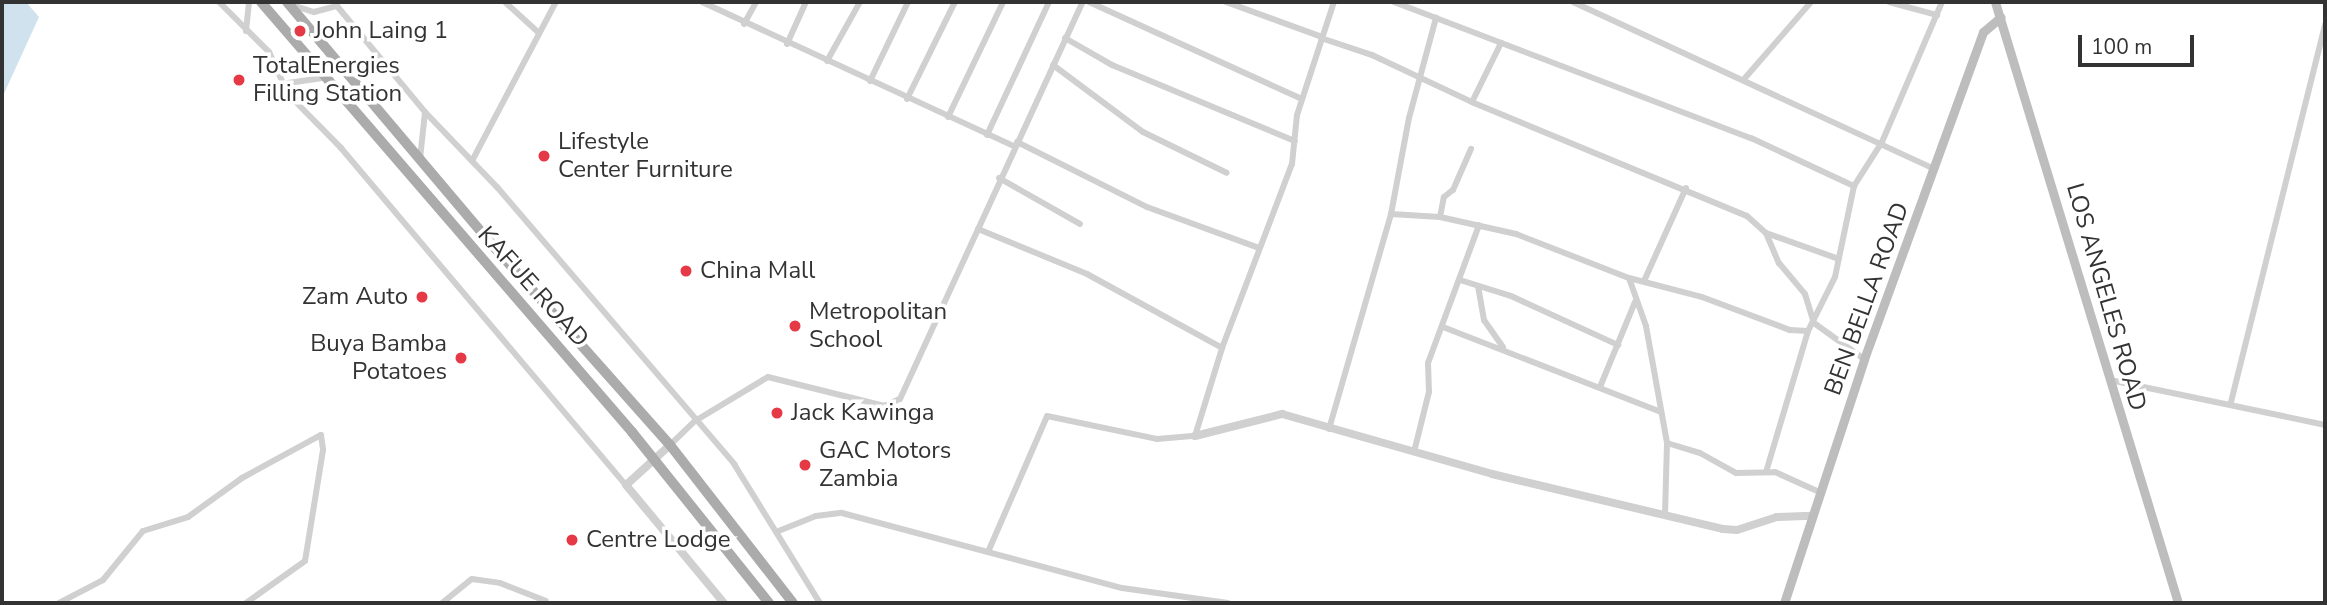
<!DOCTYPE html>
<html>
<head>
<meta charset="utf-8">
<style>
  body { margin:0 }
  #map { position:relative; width:2327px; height:605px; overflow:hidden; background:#fff; font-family:"Nunito Sans",sans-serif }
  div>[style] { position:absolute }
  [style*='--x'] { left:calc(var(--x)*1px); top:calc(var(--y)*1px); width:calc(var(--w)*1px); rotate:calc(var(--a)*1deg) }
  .water>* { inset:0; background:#cfe2ee }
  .minor>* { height:6px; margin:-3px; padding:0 3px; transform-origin:3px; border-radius:3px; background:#d0d0d0 }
  .tertiary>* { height:8px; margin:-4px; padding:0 4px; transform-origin:4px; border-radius:4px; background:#d0d0d0 }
  .secondary>* { height:9px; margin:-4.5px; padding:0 4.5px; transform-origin:4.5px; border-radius:4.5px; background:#bdbdbd }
  .primary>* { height:10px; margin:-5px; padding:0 5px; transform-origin:5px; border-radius:5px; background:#ababab }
  .dots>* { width:19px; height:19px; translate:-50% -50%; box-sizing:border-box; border:4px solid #fff; border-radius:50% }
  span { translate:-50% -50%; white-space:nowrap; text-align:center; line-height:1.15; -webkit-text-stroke:7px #fff; paint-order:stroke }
  .poi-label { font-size:24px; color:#333 }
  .left { translate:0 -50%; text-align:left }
  .right { translate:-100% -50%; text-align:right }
  .street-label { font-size:24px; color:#333 }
  .frame { position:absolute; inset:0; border:4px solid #333; pointer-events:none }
  .scale { position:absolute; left:2078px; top:35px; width:116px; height:32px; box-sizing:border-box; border:4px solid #333; border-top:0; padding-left:9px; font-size:21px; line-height:24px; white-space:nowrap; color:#333; -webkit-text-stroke:5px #fff; paint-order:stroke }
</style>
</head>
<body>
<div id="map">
  <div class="water">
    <i style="clip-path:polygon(2px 2px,26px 2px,39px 17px,2px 98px)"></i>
  </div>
  <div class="minor">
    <i style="--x:219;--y:2;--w:71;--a:45"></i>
    <i style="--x:269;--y:52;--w:46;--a:65.7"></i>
    <i style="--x:288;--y:94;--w:76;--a:45.5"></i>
    <i style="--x:341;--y:148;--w:441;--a:49.8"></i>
    <i style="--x:505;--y:2;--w:46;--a:42.4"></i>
    <i style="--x:702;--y:2;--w:343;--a:24.8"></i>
    <i style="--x:1089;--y:2;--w:234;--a:24.5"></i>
    <i style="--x:1226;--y:2;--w:102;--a:20"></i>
    <i style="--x:1394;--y:2;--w:382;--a:20.9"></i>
    <i style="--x:1751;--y:138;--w:114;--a:25"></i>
    <i style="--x:1573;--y:2;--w:399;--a:24.8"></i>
    <i style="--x:1889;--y:2;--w:50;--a:15.2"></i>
    <i style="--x:292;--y:5;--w:23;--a:18"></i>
    <i style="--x:314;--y:12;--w:24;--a:-15"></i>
    <i style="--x:337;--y:6;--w:138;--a:50.3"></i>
    <i style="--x:425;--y:112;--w:104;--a:46.2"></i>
    <i style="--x:497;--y:187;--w:365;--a:49.4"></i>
    <i style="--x:734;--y:464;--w:163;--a:58.3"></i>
    <i style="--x:744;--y:24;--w:25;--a:-61"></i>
    <i style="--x:246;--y:31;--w:29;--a:-84"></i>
    <i style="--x:1065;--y:38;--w:54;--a:29.9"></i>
    <i style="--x:1112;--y:65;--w:198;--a:22.6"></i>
    <i style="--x:1321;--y:38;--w:54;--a:18.4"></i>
    <i style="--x:1372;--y:55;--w:113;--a:25.2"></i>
    <i style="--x:1474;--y:103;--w:295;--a:22.5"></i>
    <i style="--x:1747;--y:216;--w:25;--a:42"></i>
    <i style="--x:1766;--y:233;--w:33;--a:67"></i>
    <i style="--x:1779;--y:263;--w:40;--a:50"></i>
    <i style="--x:1805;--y:294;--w:30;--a:73"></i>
    <i style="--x:1814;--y:323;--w:62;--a:35.8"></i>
    <i style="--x:787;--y:44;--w:46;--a:-65.7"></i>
    <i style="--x:827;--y:61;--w:68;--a:-60.8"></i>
    <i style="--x:1053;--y:65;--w:112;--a:36.7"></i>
    <i style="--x:1143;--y:132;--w:93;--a:26"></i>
    <i style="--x:1745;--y:78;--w:101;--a:-49"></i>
    <i style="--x:870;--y:81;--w:88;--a:-64.3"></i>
    <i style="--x:281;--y:84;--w:42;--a:-8.1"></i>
    <i style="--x:907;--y:99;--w:108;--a:-63.7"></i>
    <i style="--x:1472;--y:102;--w:66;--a:-63.8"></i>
    <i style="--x:948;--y:117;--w:127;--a:-64.4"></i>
    <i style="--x:987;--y:135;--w:147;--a:-65"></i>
    <i style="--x:1017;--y:142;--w:145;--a:26.6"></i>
    <i style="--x:1147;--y:207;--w:119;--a:20.1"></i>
    <i style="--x:420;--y:159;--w:47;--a:-83.9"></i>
    <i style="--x:472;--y:161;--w:180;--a:-62.2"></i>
    <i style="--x:999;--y:178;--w:93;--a:29.6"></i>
    <i style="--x:1391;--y:214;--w:49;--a:3.5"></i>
    <i style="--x:1440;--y:217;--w:78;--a:12.6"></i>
    <i style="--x:1516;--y:234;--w:121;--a:21.3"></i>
    <i style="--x:1629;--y:278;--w:75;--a:14.6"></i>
    <i style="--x:1702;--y:297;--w:94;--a:20.6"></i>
    <i style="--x:1790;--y:330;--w:18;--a:3"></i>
    <i style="--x:1440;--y:217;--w:20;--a:-79"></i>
    <i style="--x:1444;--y:197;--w:11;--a:-38"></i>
    <i style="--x:1453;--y:190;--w:45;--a:-66.3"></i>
    <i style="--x:978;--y:229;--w:118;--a:22.4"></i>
    <i style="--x:1087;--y:274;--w:154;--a:28.7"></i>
    <i style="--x:1766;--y:233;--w:77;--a:19.6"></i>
    <i style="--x:1629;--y:278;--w:51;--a:70.5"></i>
    <i style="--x:1646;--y:326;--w:119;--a:79.8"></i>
    <i style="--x:1667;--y:443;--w:72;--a:91.6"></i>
    <i style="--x:1460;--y:280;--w:53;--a:17.4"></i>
    <i style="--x:1511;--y:296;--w:118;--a:24.6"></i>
    <i style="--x:1644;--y:281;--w:102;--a:-65.7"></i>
    <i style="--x:1478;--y:286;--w:35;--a:80"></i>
    <i style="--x:1484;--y:320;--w:33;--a:55"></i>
    <i style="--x:1443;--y:327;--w:234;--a:21.3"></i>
    <i style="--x:2110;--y:380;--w:220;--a:11.8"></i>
    <i style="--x:1600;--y:387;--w:92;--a:-67.6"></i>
    <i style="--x:2231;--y:402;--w:389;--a:-76"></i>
    <i style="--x:1329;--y:429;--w:224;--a:-73.9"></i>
    <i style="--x:1391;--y:214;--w:98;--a:-79.4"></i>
    <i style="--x:1409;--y:118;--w:104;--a:-74.9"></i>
    <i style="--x:1667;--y:443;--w:34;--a:17"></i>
    <i style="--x:1700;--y:453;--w:41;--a:29.1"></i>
    <i style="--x:1736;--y:473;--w:39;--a:-1"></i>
    <i style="--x:1775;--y:472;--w:48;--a:24.4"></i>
    <i style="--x:670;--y:445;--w:35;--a:-44"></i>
    <i style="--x:695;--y:421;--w:85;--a:-31.1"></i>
    <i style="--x:768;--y:377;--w:120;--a:14"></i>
    <i style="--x:884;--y:406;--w:17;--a:-24"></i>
    <i style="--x:900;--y:399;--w:437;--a:-65.3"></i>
    <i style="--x:1414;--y:452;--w:62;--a:-76"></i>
    <i style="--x:1429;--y:392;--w:29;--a:-92"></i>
    <i style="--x:1428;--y:363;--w:147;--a:-69.7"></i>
    <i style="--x:1766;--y:472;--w:147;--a:-73.4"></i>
    <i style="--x:1808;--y:331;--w:60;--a:-63.4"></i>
    <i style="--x:1835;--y:277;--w:93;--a:-78.2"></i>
    <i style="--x:1854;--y:186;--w:52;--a:-57.5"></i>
    <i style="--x:1882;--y:142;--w:152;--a:-66.8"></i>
    <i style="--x:776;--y:532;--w:43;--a:-21.8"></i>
    <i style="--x:816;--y:516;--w:26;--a:-7"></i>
    <i style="--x:842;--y:513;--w:290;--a:15"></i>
    <i style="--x:1122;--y:588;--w:107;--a:8.1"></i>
    <i style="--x:988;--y:552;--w:148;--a:-66.5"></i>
    <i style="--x:1047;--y:416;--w:112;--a:11.8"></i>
    <i style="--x:1157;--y:439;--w:38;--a:-5"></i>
    <i style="--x:1195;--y:436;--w:92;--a:-72.9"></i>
    <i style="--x:1222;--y:348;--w:197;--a:-69.2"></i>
    <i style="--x:1292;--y:164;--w:49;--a:-84.2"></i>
    <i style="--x:1297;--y:115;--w:119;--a:-71.9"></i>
    <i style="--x:59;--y:603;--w:50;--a:-27.6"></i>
    <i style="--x:103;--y:580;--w:63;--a:-50.8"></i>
    <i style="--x:143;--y:531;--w:47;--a:-17.3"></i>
    <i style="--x:188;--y:517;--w:67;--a:-35.8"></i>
    <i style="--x:242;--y:478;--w:90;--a:-28.6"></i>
    <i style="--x:321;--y:435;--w:15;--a:82"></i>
    <i style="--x:323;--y:450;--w:112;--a:99.2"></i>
    <i style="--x:305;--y:561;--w:72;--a:144.6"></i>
    <i style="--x:442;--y:603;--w:38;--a:-39"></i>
    <i style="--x:472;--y:579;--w:28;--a:8"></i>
    <i style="--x:500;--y:583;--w:49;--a:21.4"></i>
  </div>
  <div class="tertiary">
    <i style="--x:1195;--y:436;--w:90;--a:-14.2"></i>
    <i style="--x:1282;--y:414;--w:218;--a:15.9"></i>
    <i style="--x:1492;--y:474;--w:237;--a:13.4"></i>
    <i style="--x:1723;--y:529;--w:14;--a:4"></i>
    <i style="--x:1737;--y:530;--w:42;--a:-18"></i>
    <i style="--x:1777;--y:517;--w:35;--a:-2"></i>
    <i style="--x:670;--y:445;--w:59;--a:137.7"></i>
    <i style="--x:626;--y:485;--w:153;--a:50.3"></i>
  </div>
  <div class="secondary">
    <i style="--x:1995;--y:2;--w:628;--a:73.06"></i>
    <i style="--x:1784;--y:603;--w:257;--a:-71.8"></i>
    <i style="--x:1864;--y:359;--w:348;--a:-70"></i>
    <i style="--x:1983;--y:32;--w:23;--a:-40"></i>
  </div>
  <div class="primary">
    <i style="--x:261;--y:2;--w:568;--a:49.21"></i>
    <i style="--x:632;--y:432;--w:219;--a:51.3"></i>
    <i style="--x:287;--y:2;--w:322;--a:49.8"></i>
    <i style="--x:495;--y:248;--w:264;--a:48.4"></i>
    <i style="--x:670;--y:445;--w:200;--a:52.1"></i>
  </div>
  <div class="dots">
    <i style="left:300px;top:31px;background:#e63946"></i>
    <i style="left:239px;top:80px;background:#e63946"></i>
    <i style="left:544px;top:156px;background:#e63946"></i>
    <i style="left:686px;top:271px;background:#e63946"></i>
    <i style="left:422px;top:297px;background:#e63946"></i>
    <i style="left:795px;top:326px;background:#e63946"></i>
    <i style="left:461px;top:358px;background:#e63946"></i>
    <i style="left:777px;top:413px;background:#e63946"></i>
    <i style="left:805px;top:465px;background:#e63946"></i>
    <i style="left:572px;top:540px;background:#e63946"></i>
  </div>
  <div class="poi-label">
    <span class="left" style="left:314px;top:31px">John Laing 1</span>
    <span class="left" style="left:253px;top:80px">TotalEnergies<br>Filling Station</span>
    <span class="left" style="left:558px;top:156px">Lifestyle<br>Center Furniture</span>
    <span class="left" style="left:700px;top:271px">China Mall</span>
    <span class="right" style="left:408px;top:297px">Zam Auto</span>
    <span class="left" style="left:809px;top:326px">Metropolitan<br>School</span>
    <span class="right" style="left:447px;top:358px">Buya Bamba<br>Potatoes</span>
    <span class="left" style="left:791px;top:413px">Jack Kawinga</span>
    <span class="left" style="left:819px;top:465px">GAC Motors<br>Zambia</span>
    <span class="left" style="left:586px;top:540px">Centre Lodge</span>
  </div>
  <div class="street-label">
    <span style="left:533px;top:287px;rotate:48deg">KAFUE ROAD</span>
    <span style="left:2106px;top:297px;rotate:74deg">LOS ANGELES ROAD</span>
    <span style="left:1867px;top:299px;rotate:-70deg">BEN BELLA ROAD</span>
  </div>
  <div class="frame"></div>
  <div class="scale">100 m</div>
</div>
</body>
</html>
